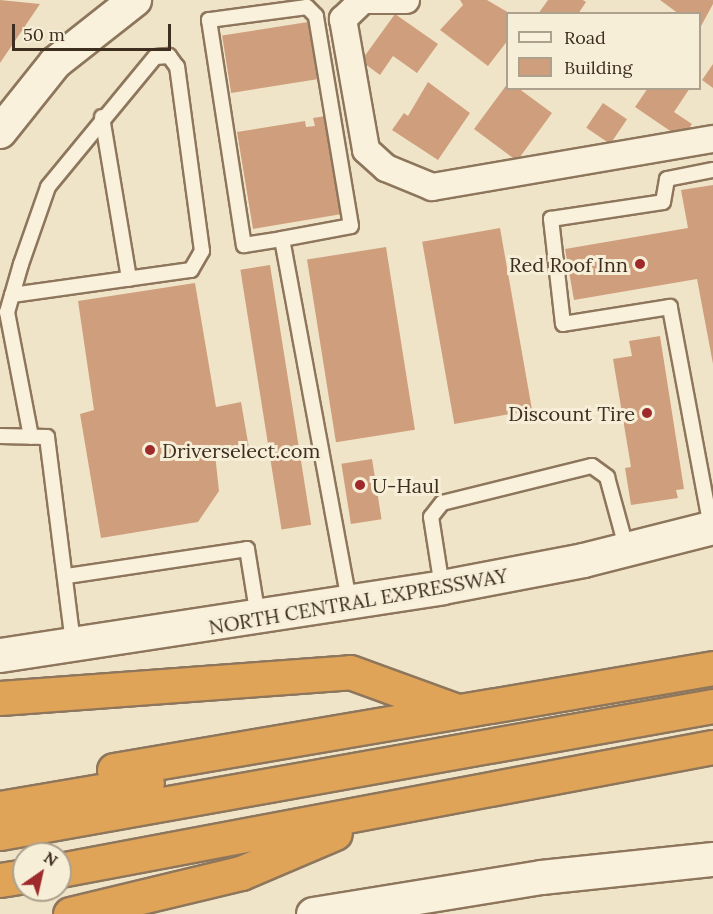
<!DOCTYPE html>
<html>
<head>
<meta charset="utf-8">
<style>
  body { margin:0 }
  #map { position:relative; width:713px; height:914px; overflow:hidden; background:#f0e4c8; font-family:Lora,serif }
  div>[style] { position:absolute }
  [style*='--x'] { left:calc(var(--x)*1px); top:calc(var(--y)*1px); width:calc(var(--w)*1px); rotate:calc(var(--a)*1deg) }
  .building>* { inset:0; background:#cf9f7d; transform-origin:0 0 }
  .roads { filter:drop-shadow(2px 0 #8d765c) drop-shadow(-2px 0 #8d765c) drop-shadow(0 2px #8d765c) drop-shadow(0 -2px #8d765c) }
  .service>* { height:14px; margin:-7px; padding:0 7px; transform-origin:7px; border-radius:7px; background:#faf1dc }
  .minor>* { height:26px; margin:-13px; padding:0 13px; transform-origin:13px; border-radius:13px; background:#faf1dc }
  .tertiary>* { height:32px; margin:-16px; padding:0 16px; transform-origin:16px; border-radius:16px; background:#faf1dc }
  .secondary>* { height:33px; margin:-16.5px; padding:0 16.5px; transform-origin:16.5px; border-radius:16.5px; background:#faf1dc }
  .motorway>* { height:33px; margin:-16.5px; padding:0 16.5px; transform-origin:16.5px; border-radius:16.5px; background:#e0a458 }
  .dots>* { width:16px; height:16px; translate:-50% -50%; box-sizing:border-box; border:3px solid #f7eed8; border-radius:50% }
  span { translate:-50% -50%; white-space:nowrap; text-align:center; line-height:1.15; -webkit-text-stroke:6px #f7eed8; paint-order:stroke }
  .poi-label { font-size:20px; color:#3d2e20 }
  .right { translate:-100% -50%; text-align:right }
  .left { translate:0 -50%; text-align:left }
  .street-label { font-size:20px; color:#3d2e20 }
  .legend { position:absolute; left:506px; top:12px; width:195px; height:78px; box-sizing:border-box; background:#f7eed8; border:2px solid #ada18e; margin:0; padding:8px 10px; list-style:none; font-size:18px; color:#3d2e20 }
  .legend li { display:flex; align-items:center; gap:12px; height:30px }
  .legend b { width:30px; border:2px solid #ada18e }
  .north { position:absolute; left:12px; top:842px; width:60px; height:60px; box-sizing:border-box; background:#f7eed8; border:2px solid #ada18e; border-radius:50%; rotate:34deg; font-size:16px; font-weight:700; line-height:24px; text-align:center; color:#3d2e20 }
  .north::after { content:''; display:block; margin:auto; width:21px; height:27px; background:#9e2a2b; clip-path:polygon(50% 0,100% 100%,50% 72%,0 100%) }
  .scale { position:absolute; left:12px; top:24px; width:159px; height:27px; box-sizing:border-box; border:3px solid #3d2e20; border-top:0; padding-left:8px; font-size:18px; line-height:21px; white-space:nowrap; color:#3d2e20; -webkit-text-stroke:4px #f7eed8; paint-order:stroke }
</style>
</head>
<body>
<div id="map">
  <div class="building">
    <i style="clip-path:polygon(0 0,40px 4px,0 63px)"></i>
    <i style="clip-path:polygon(460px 0,487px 0,511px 14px,508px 40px,488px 66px,440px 30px,463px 5px)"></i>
    <i style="clip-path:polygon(548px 0,583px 0,586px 2px,578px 14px,538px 14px)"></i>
    <i style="clip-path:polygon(660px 0,713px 0,713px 4px,700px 28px,700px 14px,679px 14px)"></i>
    <i style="clip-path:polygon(395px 14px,438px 44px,417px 73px,393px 56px,380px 75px,361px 61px)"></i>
    <i style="left:308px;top:22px;width:58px;height:87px;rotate:81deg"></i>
    <i style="clip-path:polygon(713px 64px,713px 88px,702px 80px)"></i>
    <i style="clip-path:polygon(428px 82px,470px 113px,438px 160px,392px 130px,404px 113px,408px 116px)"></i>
    <i style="clip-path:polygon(508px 83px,508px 88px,518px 88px,552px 113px,517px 161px,474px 129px)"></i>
    <i style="clip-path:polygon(648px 88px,690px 88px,674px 112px,692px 124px,682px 139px,635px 107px)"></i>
    <i style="left:603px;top:103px;width:29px;height:30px;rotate:34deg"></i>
    <i style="clip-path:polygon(326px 116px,342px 214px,253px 229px,237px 132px,305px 121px,306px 127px,315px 126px,313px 118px)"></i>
    <i style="clip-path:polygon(713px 185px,713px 364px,697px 279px,574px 300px,565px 249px,688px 228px,681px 190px)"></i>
    <i style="left:500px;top:228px;width:185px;height:79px;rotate:80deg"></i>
    <i style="left:386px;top:247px;width:185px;height:80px;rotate:81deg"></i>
    <i style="left:270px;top:265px;width:263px;height:30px;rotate:81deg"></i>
    <i style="clip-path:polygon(195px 283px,216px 407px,241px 402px,249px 448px,215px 454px,219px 491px,198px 522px,101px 538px,80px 414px,94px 410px,78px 301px)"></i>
    <i style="clip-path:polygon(660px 336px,684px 489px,676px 490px,678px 498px,631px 505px,625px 468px,631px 467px,613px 359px,632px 356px,629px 341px)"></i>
    <i style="left:372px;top:459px;width:61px;height:31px;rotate:81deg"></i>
  </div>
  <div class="roads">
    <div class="service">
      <i style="--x:102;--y:117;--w:164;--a:80.5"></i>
      <i style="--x:282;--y:239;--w:70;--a:-10.7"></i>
      <i style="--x:351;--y:226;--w:213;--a:-99.5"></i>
      <i style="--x:316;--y:16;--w:13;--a:-135"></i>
      <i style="--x:307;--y:7;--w:99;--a:172.4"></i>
      <i style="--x:209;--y:20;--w:228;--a:81.2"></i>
      <i style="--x:244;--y:245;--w:38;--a:-9"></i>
      <i style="--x:282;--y:239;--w:368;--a:79.5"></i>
      <i style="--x:12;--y:295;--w:181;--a:-8"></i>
      <i style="--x:191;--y:270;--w:22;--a:-60"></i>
      <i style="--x:202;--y:251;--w:186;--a:-97.7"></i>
      <i style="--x:177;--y:67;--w:14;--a:-126"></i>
      <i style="--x:169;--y:56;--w:14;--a:176"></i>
      <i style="--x:155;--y:57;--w:168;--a:129.5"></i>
      <i style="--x:48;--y:187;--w:82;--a:109.3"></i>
      <i style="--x:21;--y:264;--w:32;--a:106"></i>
      <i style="--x:12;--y:295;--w:18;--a:106"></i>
      <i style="--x:7;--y:312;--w:127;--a:79.1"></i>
      <i style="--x:0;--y:436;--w:47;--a:1.2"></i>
      <i style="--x:47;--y:437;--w:209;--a:82.8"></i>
      <i style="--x:711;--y:527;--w:224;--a:-100.6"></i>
      <i style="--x:670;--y:307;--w:108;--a:171"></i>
      <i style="--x:563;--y:324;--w:106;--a:-96.5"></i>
      <i style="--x:551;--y:219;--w:113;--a:-8.6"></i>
      <i style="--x:663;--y:202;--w:23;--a:-80"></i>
      <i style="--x:667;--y:179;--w:47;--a:-11.1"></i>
      <i style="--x:67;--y:576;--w:182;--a:-8.5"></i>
      <i style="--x:247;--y:549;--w:69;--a:80.8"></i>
      <i style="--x:442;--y:587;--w:71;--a:-98.9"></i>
      <i style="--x:431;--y:517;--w:18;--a:-52"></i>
      <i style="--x:442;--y:503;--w:154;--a:-13.9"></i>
      <i style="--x:592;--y:466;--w:19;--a:36"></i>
      <i style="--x:607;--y:477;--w:76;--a:74.7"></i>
    </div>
    <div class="minor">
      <i style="--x:363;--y:0;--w:28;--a:136"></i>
      <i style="--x:343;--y:19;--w:133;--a:80"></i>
      <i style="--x:366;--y:150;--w:27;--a:42"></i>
      <i style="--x:386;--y:168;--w:50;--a:22.4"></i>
      <i style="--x:432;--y:187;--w:285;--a:-9.7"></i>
      <i style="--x:364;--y:0;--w:42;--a:0"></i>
    </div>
    <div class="tertiary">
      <i style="--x:0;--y:132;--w:88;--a:-51.4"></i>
      <i style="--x:55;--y:63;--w:102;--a:-38.2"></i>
    </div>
    <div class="secondary">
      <i style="--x:0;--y:655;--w:447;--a:-8.7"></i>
      <i style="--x:442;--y:587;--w:144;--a:-10.8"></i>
      <i style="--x:583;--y:560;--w:134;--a:-14.2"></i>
      <i style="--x:313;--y:914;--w:231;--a:-9.2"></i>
      <i style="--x:541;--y:877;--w:173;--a:-6"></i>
    </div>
    <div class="motorway">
      <i style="--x:0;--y:698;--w:351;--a:-4.2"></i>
      <i style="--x:350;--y:672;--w:114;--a:20"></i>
      <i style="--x:114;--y:770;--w:608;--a:-9.66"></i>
      <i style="--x:0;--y:808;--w:149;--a:-9.7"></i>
      <i style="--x:0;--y:833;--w:724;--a:-10.1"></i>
      <i style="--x:60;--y:870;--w:664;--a:-10.67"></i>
      <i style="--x:0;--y:880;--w:24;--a:-9"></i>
      <i style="--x:70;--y:914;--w:176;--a:-13.5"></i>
      <i style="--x:241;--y:873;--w:102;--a:-23.1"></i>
    </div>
  </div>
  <div class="dots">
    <i style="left:640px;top:264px;background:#9e2a2b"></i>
    <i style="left:647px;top:413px;background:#9e2a2b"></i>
    <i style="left:150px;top:450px;background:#9e2a2b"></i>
    <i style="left:360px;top:485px;background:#9e2a2b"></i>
  </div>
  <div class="poi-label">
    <span class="right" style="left:628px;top:264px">Red Roof Inn</span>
    <span class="right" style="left:635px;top:413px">Discount Tire</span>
    <span class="left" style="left:162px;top:450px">Driverselect.com</span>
    <span class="left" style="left:372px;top:485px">U-Haul</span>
  </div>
  <div class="street-label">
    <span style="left:358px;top:601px;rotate:-10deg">NORTH CENTRAL EXPRESSWAY</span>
  </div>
  <ul class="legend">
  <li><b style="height:8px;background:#faf1dc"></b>Road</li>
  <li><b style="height:16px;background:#cf9f7d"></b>Building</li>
  </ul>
  <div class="north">N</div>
  <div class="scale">50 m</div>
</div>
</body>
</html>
